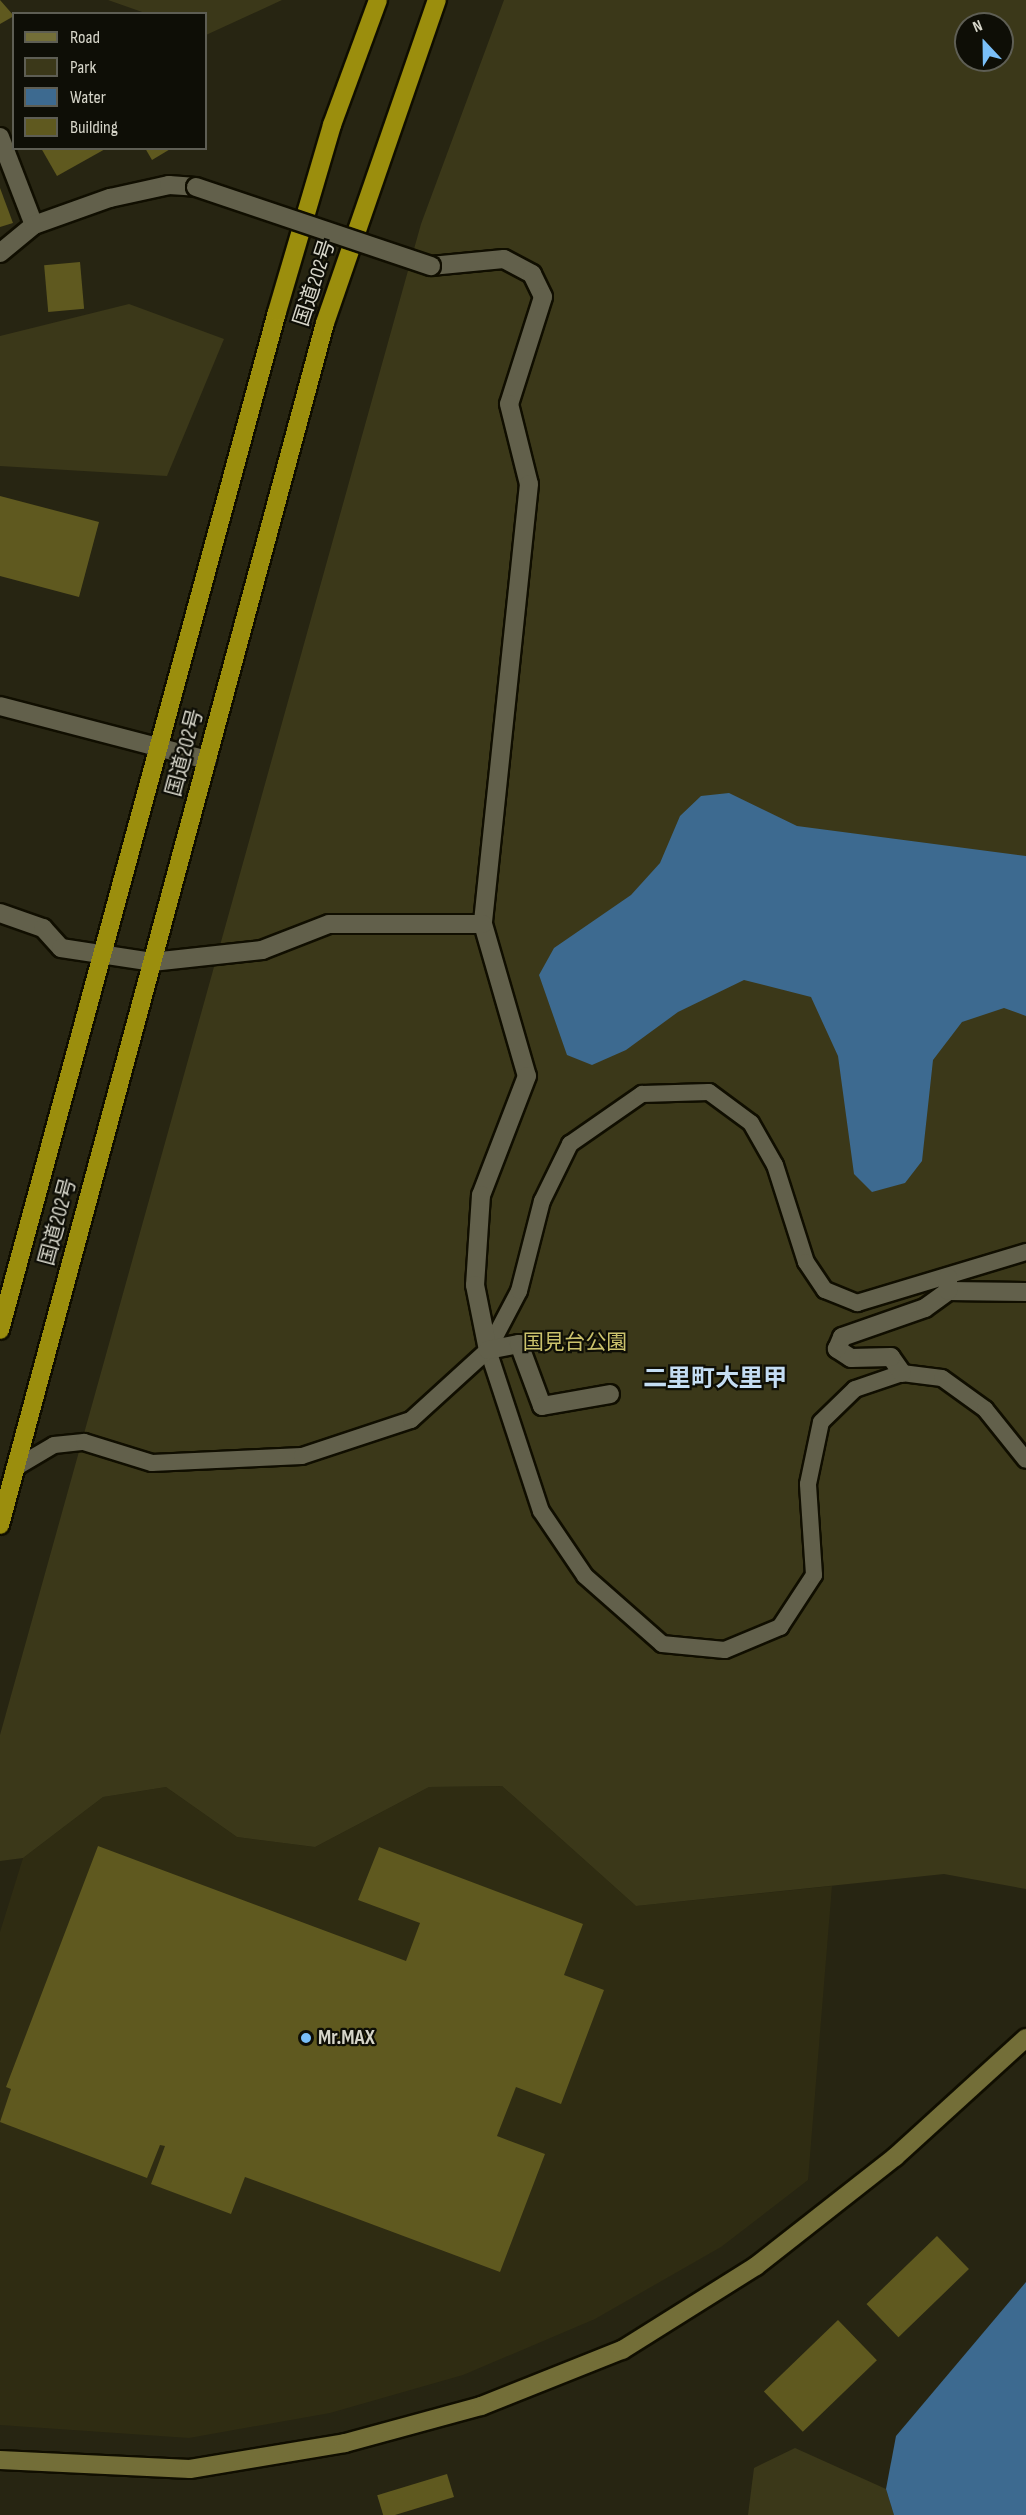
<!DOCTYPE html>
<html>
<head>
<meta charset="utf-8">
<style>
  body { margin:0 }
  #map { position:relative; width:1026px; height:2515px; overflow:hidden; background:#272512; font-family:"Sofia Sans Condensed","Noto Sans JP",sans-serif }
  div>[style] { position:absolute }
  [style*='--x'] { left:calc(var(--x)*1px); top:calc(var(--y)*1px); width:calc(var(--w)*1px); rotate:calc(var(--a)*1deg) }
  .built>* { inset:0; background:#2f2c12 }
  .green>* { inset:0; background:#3b3819 }
  .water>* { inset:0; background:#3d6a90 }
  .building>* { inset:0; background:#5f591f; transform-origin:0 0 }
  .roads { filter:drop-shadow(2px 0 #100e00) drop-shadow(-2px 0 #100e00) drop-shadow(0 2px #100e00) drop-shadow(0 -2px #100e00) }
  .lane>* { height:16px; margin:-8px; padding:0 8px; transform-origin:8px; border-radius:8px; background:#62604b }
  .street>* { height:18px; margin:-9px; padding:0 9px; transform-origin:9px; border-radius:9px; background:#62604b }
  .secondary>* { height:18px; margin:-9px; padding:0 9px; transform-origin:9px; border-radius:9px; background:#736e38 }
  .highway>* { height:18px; margin:-9px; padding:0 9px; transform-origin:9px; border-radius:9px; background:#9b8e0d }
  .bridges { filter:drop-shadow(2px 0 #100e00) drop-shadow(-2px 0 #100e00) drop-shadow(0 2px #100e00) drop-shadow(0 -2px #100e00) }
  .street-bridge>* { height:18px; margin:-9px; padding:0 9px; transform-origin:9px; border-radius:9px; background:#62604b }
  .dots>* { width:16px; height:16px; translate:-50% -50%; box-sizing:border-box; border:3px solid #0e0e06; border-radius:50% }
  span { translate:-50% -50%; white-space:nowrap; text-align:center; line-height:1.15; -webkit-text-stroke:4.5px #0e0e06; paint-order:stroke }
  .street-label { font-size:21px; color:#d6d5c9 }
  .park-label { font-size:21px; color:#cbc26c }
  .poi-label { font-size:21px; color:#d6d5c9; font-weight:700 }
  .left { translate:0 -50%; text-align:left }
  .quarter-label { font-size:24px; color:#c4ddf3; font-weight:700 }
  .legend { position:absolute; left:12px; top:12px; width:195px; height:138px; box-sizing:border-box; background:#0e0e06; border:2px solid #5e5e54; margin:0; padding:8px 10px; list-style:none; font-size:18px; color:#d6d5c9 }
  .legend li { display:flex; align-items:center; gap:12px; height:30px }
  .legend b { width:30px; border:2px solid #5e5e54 }
  .north { position:absolute; left:954px; top:12px; width:60px; height:60px; box-sizing:border-box; background:#0e0e06; border:2px solid #5e5e54; border-radius:50%; rotate:338deg; font-size:16px; font-weight:700; line-height:24px; text-align:center; color:#d6d5c9 }
  .north::after { content:''; display:block; margin:auto; width:21px; height:27px; background:#7abff8; clip-path:polygon(50% 0,100% 100%,50% 72%,0 100%) }
</style>
</head>
<body>
<div id="map">
  <div class="built">
    <i style="clip-path:polygon(502px 1786px,636px 1906px,832px 1886px,808px 2180px,721px 2247px,595px 2319px,463px 2375px,330px 2413px,189px 2438px,0 2425px,0 1932px,23px 1858px,103px 1797px,166px 1787px,237px 1837px,315px 1847px,429px 1787px)"></i>
  </div>
  <div class="green">
    <i style="clip-path:polygon(108px 0,282px 0,206px 35px,206px 14px,145px 13px)"></i>
    <i style="clip-path:polygon(evenodd,504px 0,1026px 0,1026px 1889px,944px 1874px,636px 1906px,502px 1786px,429px 1787px,315px 1847px,237px 1837px,166px 1787px,103px 1797px,23px 1858px,0 1861px,0 1735px,421px 224px,504px 0,966px 24px,1002px 24px,1002px 60px,966px 60px,966px 24px)"></i>
    <i style="clip-path:polygon(129px 304px,224px 339px,167px 476px,0 466px,0 336px)"></i>
    <i style="clip-path:polygon(795px 2448px,886px 2489px,894px 2515px,748px 2515px,754px 2468px)"></i>
  </div>
  <div class="water">
    <i style="clip-path:polygon(729px 793px,797px 826px,1026px 856px,1026px 1016px,1004px 1008px,962px 1022px,933px 1060px,922px 1161px,905px 1183px,872px 1192px,854px 1174px,838px 1056px,811px 997px,744px 980px,678px 1012px,626px 1050px,592px 1065px,567px 1055px,539px 975px,554px 948px,631px 895px,660px 863px,680px 816px,701px 796px)"></i>
    <i style="clip-path:polygon(1026px 2282px,1026px 2515px,894px 2515px,886px 2489px,896px 2436px)"></i>
  </div>
  <div class="building">
    <i style="clip-path:polygon(0 0,14px 16px,0 24px)"></i>
    <i style="clip-path:polygon(41px 148px,107px 148px,57px 176px)"></i>
    <i style="clip-path:polygon(145px 148px,172px 148px,152px 160px)"></i>
    <i style="clip-path:polygon(0 188px,13px 223px,0 227px)"></i>
    <i style="left:80px;top:262px;width:47px;height:36px;rotate:85deg"></i>
    <i style="clip-path:polygon(0 496px,99px 522px,79px 597px,0 576px)"></i>
    <i style="clip-path:polygon(98px 1846px,406px 1961px,420px 1923px,358px 1900px,379px 1847px,583px 1924px,564px 1975px,604px 1990px,561px 2104px,516px 2087px,497px 2136px,545px 2154px,500px 2272px,245px 2177px,231px 2214px,151px 2184px,165px 2146px,160px 2145px,147px 2178px,0 2122px,11px 2089px,6px 2087px)"></i>
    <i style="left:937px;top:2236px;width:46px;height:98px;rotate:46deg"></i>
    <i style="left:838px;top:2320px;width:56px;height:103px;rotate:46deg"></i>
    <i style="left:447px;top:2474px;width:24px;height:73px;rotate:73deg"></i>
  </div>
  <div class="roads">
    <div class="lane">
      <i style="--x:488;--y:1350;--w:169;--a:71.8"></i>
      <i style="--x:541;--y:1511;--w:78;--a:55.9"></i>
      <i style="--x:585;--y:1576;--w:103;--a:41.4"></i>
      <i style="--x:662;--y:1644;--w:63;--a:5.4"></i>
      <i style="--x:725;--y:1650;--w:60;--a:-22.7"></i>
      <i style="--x:780;--y:1627;--w:62;--a:-56.8"></i>
      <i style="--x:814;--y:1575;--w:91;--a:-93.8"></i>
      <i style="--x:808;--y:1484;--w:63;--a:-78.2"></i>
      <i style="--x:821;--y:1422;--w:47;--a:-44.1"></i>
      <i style="--x:855;--y:1389;--w:50;--a:-18.8"></i>
      <i style="--x:902;--y:1373;--w:40;--a:7.1"></i>
      <i style="--x:942;--y:1378;--w:53;--a:35.8"></i>
      <i style="--x:985;--y:1409;--w:65;--a:51.2"></i>
      <i style="--x:15;--y:1468;--w:45;--a:-30.5"></i>
      <i style="--x:54;--y:1445;--w:30;--a:-6"></i>
      <i style="--x:84;--y:1442;--w:71;--a:17.2"></i>
      <i style="--x:152;--y:1463;--w:150;--a:-2.7"></i>
      <i style="--x:302;--y:1456;--w:115;--a:-18.3"></i>
      <i style="--x:411;--y:1420;--w:104;--a:-42.3"></i>
      <i style="--x:488;--y:1350;--w:67;--a:-62.3"></i>
      <i style="--x:519;--y:1291;--w:93;--a:-75.7"></i>
      <i style="--x:542;--y:1201;--w:64;--a:-63.8"></i>
      <i style="--x:570;--y:1144;--w:88;--a:-34.8"></i>
      <i style="--x:642;--y:1094;--w:67;--a:-1.7"></i>
      <i style="--x:709;--y:1092;--w:52;--a:36.4"></i>
      <i style="--x:751;--y:1123;--w:48;--a:60.3"></i>
      <i style="--x:775;--y:1165;--w:102;--a:72.3"></i>
      <i style="--x:806;--y:1262;--w:34;--a:56"></i>
      <i style="--x:825;--y:1290;--w:35;--a:22"></i>
      <i style="--x:857;--y:1303;--w:177;--a:-16.8"></i>
    </div>
    <div class="street">
      <i style="--x:0;--y:137;--w:94;--a:68.9"></i>
      <i style="--x:0;--y:253;--w:44;--a:-39.5"></i>
      <i style="--x:34;--y:225;--w:81;--a:-19.6"></i>
      <i style="--x:110;--y:198;--w:60;--a:-12.4"></i>
      <i style="--x:169;--y:185;--w:27;--a:4"></i>
      <i style="--x:431;--y:266;--w:73;--a:-5.5"></i>
      <i style="--x:504;--y:259;--w:32;--a:28"></i>
      <i style="--x:532;--y:274;--w:25;--a:64"></i>
      <i style="--x:543;--y:297;--w:112;--a:107.6"></i>
      <i style="--x:509;--y:404;--w:82;--a:76"></i>
      <i style="--x:529;--y:484;--w:442;--a:96"></i>
      <i style="--x:483;--y:924;--w:158;--a:73.9"></i>
      <i style="--x:527;--y:1076;--w:128;--a:111.1"></i>
      <i style="--x:481;--y:1195;--w:90;--a:93.8"></i>
      <i style="--x:475;--y:1285;--w:66;--a:78.7"></i>
      <i style="--x:488;--y:1350;--w:32;--a:-11"></i>
      <i style="--x:519;--y:1344;--w:66;--a:69.6"></i>
      <i style="--x:542;--y:1406;--w:69;--a:-10"></i>
      <i style="--x:0;--y:706;--w:214;--a:14.6"></i>
      <i style="--x:0;--y:913;--w:46;--a:19.2"></i>
      <i style="--x:43;--y:928;--w:27;--a:48"></i>
      <i style="--x:61;--y:948;--w:92;--a:8.7"></i>
      <i style="--x:152;--y:962;--w:111;--a:-6.2"></i>
      <i style="--x:262;--y:950;--w:72;--a:-21.2"></i>
      <i style="--x:329;--y:924;--w:154;--a:0"></i>
      <i style="--x:948;--y:1291;--w:78;--a:0.7"></i>
      <i style="--x:902;--y:1373;--w:19;--a:-125"></i>
      <i style="--x:891;--y:1357;--w:40;--a:178.6"></i>
      <i style="--x:851;--y:1358;--w:17;--a:-147"></i>
      <i style="--x:837;--y:1349;--w:13;--a:-67"></i>
      <i style="--x:842;--y:1337;--w:88;--a:-19.3"></i>
      <i style="--x:925;--y:1308;--w:29;--a:-36"></i>
      <i style="--x:948;--y:1291;--w:14;--a:-90"></i>
    </div>
    <div class="secondary">
      <i style="--x:0;--y:2460;--w:190;--a:2.7"></i>
      <i style="--x:190;--y:2469;--w:157;--a:-9.5"></i>
      <i style="--x:345;--y:2443;--w:141;--a:-15.2"></i>
      <i style="--x:481;--y:2406;--w:152;--a:-21.7"></i>
      <i style="--x:622;--y:2350;--w:158;--a:-32.1"></i>
      <i style="--x:756;--y:2266;--w:177;--a:-38.1"></i>
      <i style="--x:895;--y:2157;--w:177;--a:-42.3"></i>
    </div>
    <div class="highway">
      <i style="--x:0;--y:1330;--w:1055;--a:-74.78"></i>
      <i style="--x:277;--y:312;--w:195;--a:-73.6"></i>
      <i style="--x:332;--y:125;--w:133;--a:-69.8"></i>
      <i style="--x:0;--y:1525;--w:1245;--a:-74.87"></i>
      <i style="--x:325;--y:323;--w:342;--a:-70.9"></i>
    </div>
  </div>
  <div class="bridges">
    <div class="street-bridge">
      <i style="--x:196;--y:187;--w:248;--a:18.6"></i>
    </div>
  </div>
  <div class="dots">
    <i style="left:306px;top:2038px;background:#7abff8"></i>
  </div>
  <div class="street-label">
    <span style="left:315px;top:283px;rotate:-72deg">国道202号</span>
    <span style="left:185px;top:753px;rotate:-75deg">国道202号</span>
    <span style="left:58px;top:1222px;rotate:-75deg">国道202号</span>
  </div>
  <div class="park-label">
    <span style="left:575px;top:1343px">国見台公園</span>
  </div>
  <div class="poi-label">
    <span class="left" style="left:318px;top:2038px">Mr.MAX</span>
  </div>
  <div class="quarter-label">
    <span style="left:715px;top:1379px">二里町大里甲</span>
  </div>
  <ul class="legend">
  <li><b style="height:8px;background:#736e38"></b>Road</li>
  <li><b style="height:16px;background:#3b3819"></b>Park</li>
  <li><b style="height:16px;background:#3d6a90"></b>Water</li>
  <li><b style="height:16px;background:#5f591f"></b>Building</li>
  </ul>
  <div class="north">N</div>
</div>
</body>
</html>
